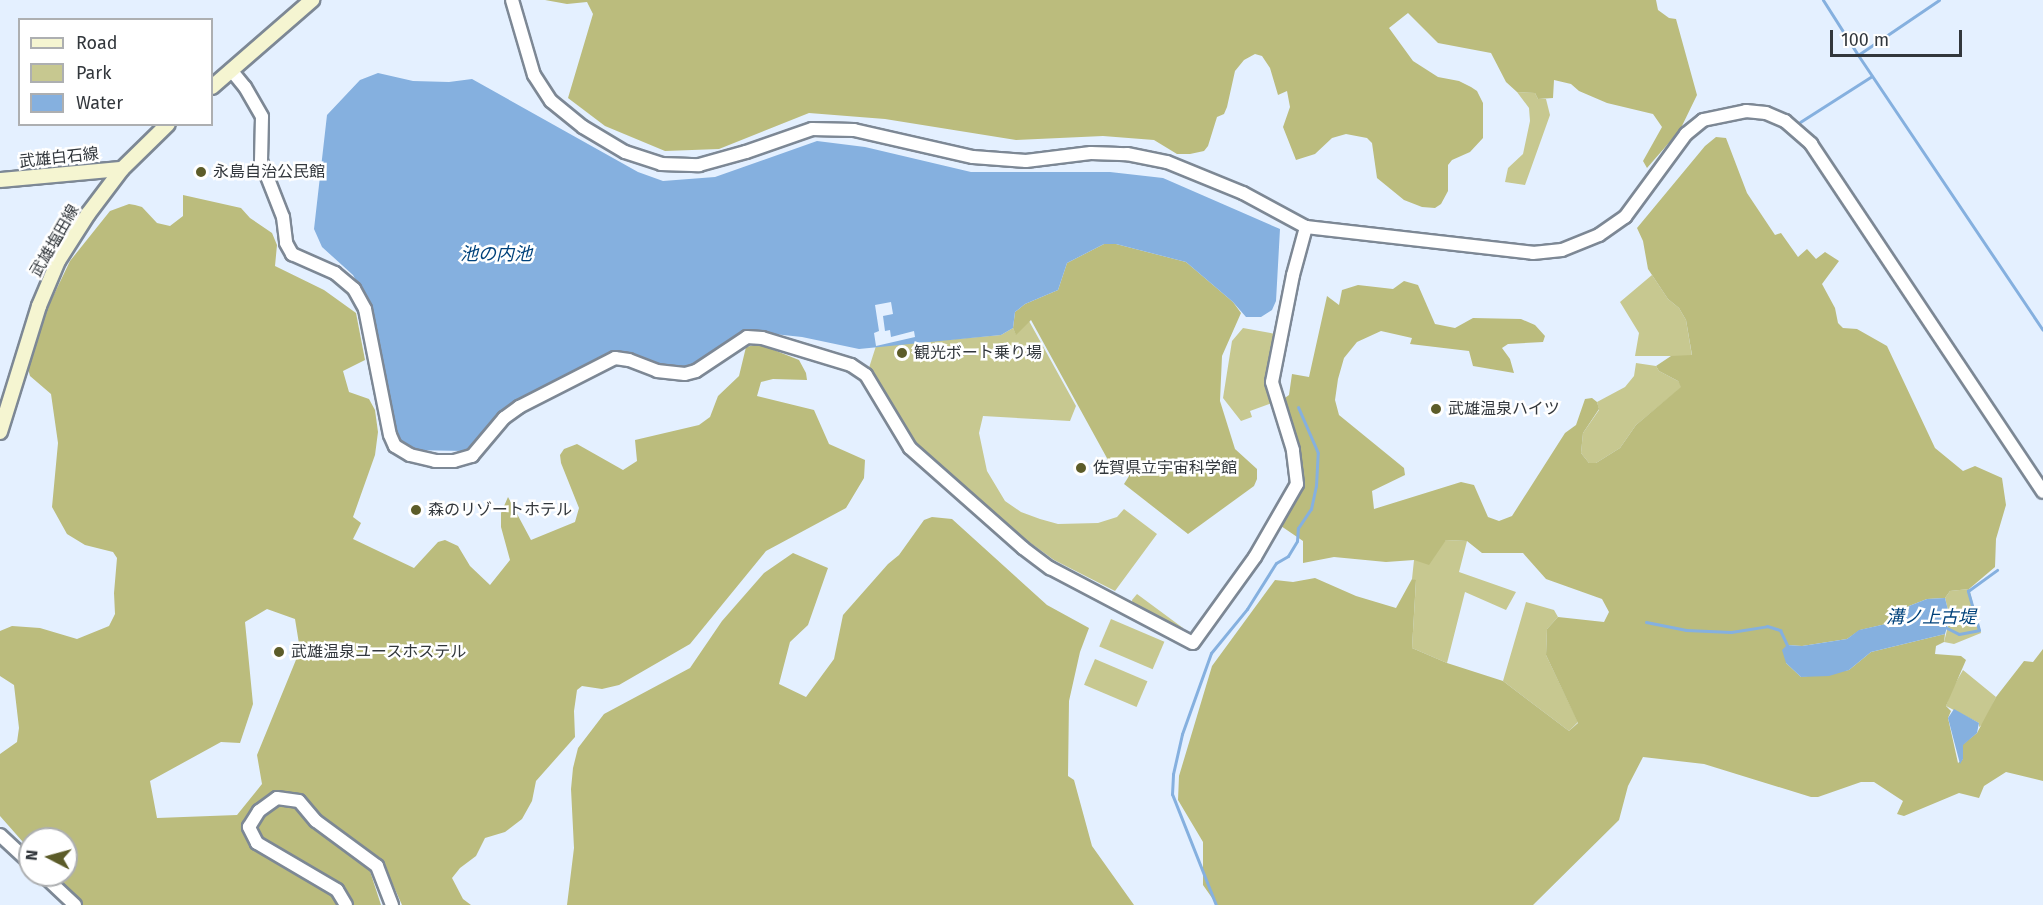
<!DOCTYPE html>
<html>
<head>
<meta charset="utf-8">
<style>
  body { margin:0 }
  #map { position:relative; width:2043px; height:905px; overflow:hidden; background:#e4f0ff; font-family:"Fira Sans","Noto Sans JP",sans-serif }
  div>[style] { position:absolute }
  [style*='--x'] { left:calc(var(--x)*1px); top:calc(var(--y)*1px); width:calc(var(--w)*1px); rotate:calc(var(--a)*1deg) }
  .green>* { inset:0; background:#c7c890; transform-origin:0 0 }
  .forest>* { inset:0; background:#bbbc7d }
  .water>* { inset:0; background:#85b0df }
  .pier>* { inset:0; background:#e4f0ff }
  .stream>* { height:3px; margin:-1.5px; padding:0 1.5px; transform-origin:1.5px; border-radius:1.5px; background:#85b0df }
  .roads { filter:drop-shadow(2px 0 #7d8895) drop-shadow(-2px 0 #7d8895) drop-shadow(0 2px #7d8895) drop-shadow(0 -2px #7d8895) }
  .tertiary>* { height:12px; margin:-6px; padding:0 6px; transform-origin:6px; border-radius:6px; background:#fff }
  .secondary>* { height:14px; margin:-7px; padding:0 7px; transform-origin:7px; border-radius:7px; background:#f5f5d1 }
  .dots>* { width:16px; height:16px; translate:-50% -50%; box-sizing:border-box; border:3px solid #fff; border-radius:50% }
  span { translate:-50% -50%; white-space:nowrap; text-align:center; line-height:1.15; -webkit-text-stroke:5px #fff; paint-order:stroke }
  .street-label { font-size:16px; color:#32373c }
  .poi-label { font-size:16px; color:#32373c }
  .left { translate:0 -50%; text-align:left }
  .water-label { font-size:18px; color:#00427b; font-style:italic }
  .legend { position:absolute; left:18px; top:18px; width:195px; height:108px; box-sizing:border-box; background:#fff; border:2px solid #adafb1; margin:0; padding:8px 10px; list-style:none; font-size:18px; color:#32373c }
  .legend li { display:flex; align-items:center; gap:12px; height:30px }
  .legend b { width:30px; border:2px solid #adafb1 }
  .north { position:absolute; left:18px; top:827px; width:60px; height:60px; box-sizing:border-box; background:#fff; border:2px solid #adafb1; border-radius:50%; rotate:276deg; font-size:16px; font-weight:700; line-height:24px; text-align:center; color:#32373c }
  .north::after { content:''; display:block; margin:auto; width:21px; height:27px; background:#5c5c29; clip-path:polygon(50% 0,100% 100%,50% 72%,0 100%) }
  .scale { position:absolute; left:1830px; top:30px; width:132px; height:27px; box-sizing:border-box; border:3px solid #32373c; border-top:0; padding-left:8px; font-size:18px; line-height:21px; white-space:nowrap; color:#32373c; -webkit-text-stroke:4px #fff; paint-order:stroke }
</style>
</head>
<body>
<div id="map">
  <div class="green">
    <i style="clip-path:polygon(1517px 92px,1535px 93px,1538px 99px,1546px 99px,1550px 115px,1525px 185px,1505px 182px,1508px 168px,1523px 154px,1530px 121px,1529px 108px)"></i>
    <i style="clip-path:polygon(1652px 275px,1668px 299px,1679px 308px,1686px 320px,1692px 356px,1635px 356px,1639px 333px,1620px 302px)"></i>
    <i style="clip-path:polygon(1029px 321px,1076px 406px,1070px 421px,983px 416px,979px 433px,987px 471px,1005px 501px,1021px 512px,1040px 519px,1058px 524px,1098px 523px,1117px 517px,1124px 509px,1157px 534px,1115px 591px,1054px 560px,960px 492px,912px 446px,868px 371px,876px 346px,1001px 335px,1013px 328px,1016px 334px)"></i>
    <i style="clip-path:polygon(1243px 328px,1276px 334px,1272px 403px,1250px 411px,1252px 417px,1241px 421px,1223px 398px,1232px 341px)"></i>
    <i style="clip-path:polygon(1636px 363px,1656px 366px,1659px 371px,1678px 381px,1682px 387px,1636px 425px,1620px 448px,1596px 463px,1589px 463px,1581px 453px,1583px 433px,1599px 410px,1597px 402px,1625px 387px,1634px 376px)"></i>
    <i style="clip-path:polygon(1446px 540px,1467px 541px,1459px 572px,1516px 592px,1506px 610px,1465px 592px,1447px 663px,1412px 648px,1416px 581px,1412px 579px,1414px 560px)"></i>
    <i style="clip-path:polygon(1969px 589px,1981px 633px,1954px 644px,1944px 642px,1950px 618px,1945px 598px,1950px 591px)"></i>
    <i style="clip-path:polygon(1137px 594px,1183px 628px,1182px 632px,1133px 606px,1132px 600px)"></i>
    <i style="clip-path:polygon(1526px 602px,1554px 610px,1558px 617px,1547px 629px,1546px 655px,1578px 722px,1569px 731px,1503px 681px)"></i>
    <i style="left:1111px;top:619px;width:58px;height:30px;rotate:23deg"></i>
    <i style="left:1095px;top:659px;width:57px;height:28px;rotate:23deg"></i>
    <i style="clip-path:polygon(1963px 670px,1996px 697px,1983px 724px,1979px 727px,1979px 723px,1946px 706px,1952px 689px)"></i>
  </div>
  <div class="forest">
    <i style="clip-path:polygon(545px 0,1656px 0,1658px 10px,1669px 18px,1676px 19px,1697px 95px,1680px 130px,1647px 168px,1643px 161px,1662px 127px,1653px 114px,1607px 103px,1579px 91px,1571px 84px,1554px 80px,1553px 98px,1538px 99px,1535px 93px,1517px 92px,1506px 82px,1491px 53px,1438px 43px,1408px 13px,1389px 28px,1413px 61px,1438px 77px,1459px 81px,1471px 87px,1477px 91px,1483px 103px,1483px 138px,1470px 152px,1452px 160px,1448px 165px,1448px 191px,1441px 204px,1435px 208px,1422px 207px,1404px 200px,1377px 178px,1372px 143px,1367px 138px,1346px 134px,1332px 138px,1315px 154px,1296px 160px,1283px 127px,1290px 107px,1287px 91px,1278px 95px,1270px 68px,1262px 56px,1255px 54px,1244px 60px,1235px 71px,1227px 107px,1224px 114px,1217px 117px,1208px 146px,1204px 151px,1190px 154px,1177px 154px,1154px 140px,1103px 136px,1016px 140px,885px 119px,809px 113px,719px 149px,665px 151px,605px 126px,568px 98px,593px 14px,587px 2px,567px 4px)"></i>
    <i style="clip-path:polygon(1716px 137px,1726px 138px,1747px 193px,1775px 235px,1781px 233px,1798px 257px,1807px 249px,1816px 259px,1825px 252px,1839px 261px,1822px 284px,1835px 308px,1838px 323px,1843px 328px,1857px 329px,1887px 346px,1935px 448px,1963px 471px,1975px 466px,2002px 478px,2006px 505px,1996px 539px,1995px 567px,1969px 589px,1950px 591px,1945px 598px,1927px 599px,1909px 606px,1886px 624px,1860px 630px,1847px 639px,1802px 646px,1787px 645px,1786px 663px,1801px 677px,1849px 670px,1871px 652px,1945px 634px,1944px 642px,1936px 646px,1935px 654px,1961px 656px,1966px 660px,1946px 706px,1951px 711px,1948px 718px,1958px 763px,1963px 759px,1962px 745px,1977px 733px,1996px 697px,2024px 661px,2033px 662px,2043px 649px,2043px 781px,2006px 772px,1984px 786px,1979px 798px,1959px 793px,1904px 816px,1897px 814px,1903px 801px,1874px 782px,1861px 782px,1818px 797px,1811px 797px,1704px 764px,1643px 757px,1628px 786px,1619px 820px,1533px 905px,1217px 905px,1203px 885px,1203px 842px,1178px 800px,1179px 776px,1212px 666px,1275px 580px,1293px 582px,1315px 578px,1356px 596px,1396px 608px,1412px 579px,1416px 580px,1412px 648px,1447px 663px,1503px 681px,1569px 731px,1578px 723px,1546px 655px,1547px 629px,1558px 617px,1604px 622px,1609px 612px,1602px 599px,1546px 579px,1523px 553px,1482px 553px,1467px 541px,1446px 540px,1429px 565px,1414px 560px,1386px 562px,1334px 557px,1303px 563px,1303px 541px,1281px 526px,1296px 498px,1302px 464px,1282px 400px,1289px 395px,1292px 374px,1309px 377px,1327px 296px,1339px 305px,1342px 290px,1358px 285px,1393px 289px,1404px 281px,1418px 285px,1435px 324px,1455px 328px,1473px 318px,1521px 319px,1535px 325px,1545px 336px,1543px 342px,1508px 344px,1502px 348px,1510px 359px,1514px 373px,1473px 366px,1469px 351px,1410px 344px,1412px 338px,1381px 331px,1357px 342px,1344px 358px,1338px 379px,1335px 400px,1339px 415px,1404px 468px,1405px 475px,1372px 491px,1374px 509px,1461px 482px,1474px 485px,1488px 517px,1499px 521px,1512px 516px,1565px 433px,1576px 425px,1585px 399px,1592px 398px,1597px 402px,1599px 409px,1583px 433px,1581px 453px,1589px 463px,1596px 463px,1620px 448px,1636px 425px,1681px 387px,1678px 381px,1659px 371px,1656px 366px,1671px 356px,1692px 355px,1686px 320px,1679px 308px,1668px 299px,1648px 269px,1643px 241px,1637px 228px,1705px 146px)"></i>
    <i style="clip-path:polygon(evenodd,183px 195px,241px 208px,250px 218px,272px 233px,277px 245px,275px 266px,324px 290px,356px 313px,365px 360px,343px 371px,349px 392px,369px 399px,375px 410px,378px 432px,375px 455px,353px 517px,361px 523px,353px 539px,414px 568px,438px 542px,445px 540px,458px 546px,470px 566px,490px 585px,510px 560px,501px 527px,501px 513px,508px 497px,531px 540px,575px 522px,579px 508px,561px 463px,560px 455px,564px 449px,577px 444px,623px 470px,637px 461px,635px 440px,699px 425px,710px 417px,718px 396px,739px 376px,746px 347px,759px 344px,799px 360px,806px 373px,807px 380px,773px 379px,761px 382px,757px 396px,814px 410px,829px 444px,865px 460px,864px 478px,846px 508px,766px 551px,690px 644px,619px 685px,602px 689px,582px 686px,577px 690px,574px 711px,575px 737px,536px 781px,532px 801px,522px 819px,505px 832px,485px 838px,476px 856px,460px 868px,452px 878px,463px 899px,471px 905px,402px 905px,386px 869px,367px 862px,381px 905px,69px 905px,73px 899px,52px 875px,66px 875px,66px 839px,30px 839px,30px 850px,0 816px,0 754px,17px 742px,19px 728px,14px 685px,0 676px,0 631px,12px 626px,40px 628px,77px 639px,109px 626px,115px 614px,114px 593px,117px 558px,113px 552px,85px 545px,67px 534px,52px 507px,58px 443px,51px 394px,30px 376px,28px 369px,35px 334px,70px 261px,110px 211px,129px 204px,135px 205px,142px 207px,157px 223px,170px 226px,183px 216px,183px 195px,267px 609px,295px 619px,300px 650px,257px 755px,262px 784px,237px 815px,157px 818px,150px 781px,221px 742px,240px 743px,253px 704px,245px 622px,267px 609px)"></i>
    <i style="clip-path:polygon(1104px 244px,1116px 244px,1186px 262px,1233px 302px,1241px 313px,1222px 356px,1220px 401px,1235px 449px,1257px 469px,1257px 479px,1254px 486px,1188px 534px,1124px 484px,1129px 476px,1127px 467px,1119px 461px,1108px 460px,1031px 320px,1016px 335px,1013px 328px,1015px 312px,1025px 304px,1058px 290px,1067px 263px)"></i>
    <i style="clip-path:polygon(932px 517px,952px 519px,1047px 605px,1089px 628px,1080px 652px,1069px 701px,1068px 776px,1074px 780px,1092px 846px,1134px 905px,567px 905px,574px 848px,571px 789px,573px 768px,578px 748px,604px 714px,690px 668px,722px 621px,764px 573px,793px 553px,828px 568px,808px 625px,790px 642px,779px 684px,806px 697px,834px 659px,843px 615px,888px 564px,899px 555px,924px 520px)"></i>
  </div>
  <div class="water">
    <i style="clip-path:polygon(378px 73px,413px 81px,449px 82px,472px 79px,638px 172px,663px 181px,715px 177px,817px 141px,865px 147px,971px 172px,1110px 172px,1163px 178px,1280px 229px,1276px 301px,1272px 310px,1261px 317px,1246px 317px,1233px 302px,1186px 262px,1116px 244px,1104px 244px,1067px 263px,1058px 290px,1025px 304px,1015px 312px,1013px 328px,1001px 335px,859px 349px,802px 337px,754px 332px,729px 341px,692px 369px,661px 367px,615px 353px,508px 407px,465px 451px,409px 450px,397px 440px,394px 429px,363px 294px,353px 275px,322px 247px,314px 229px,327px 115px,360px 80px)"></i>
    <i style="clip-path:polygon(1945px 598px,1950px 618px,1945px 634px,1871px 652px,1849px 670px,1829px 676px,1801px 677px,1786px 663px,1782px 650px,1787px 645px,1802px 646px,1847px 639px,1859px 630px,1886px 624px,1909px 606px,1927px 599px)"></i>
    <i style="clip-path:polygon(1954px 709px,1979px 723px,1977px 733px,1963px 745px,1963px 759px,1960px 764px,1948px 718px)"></i>
  </div>
  <div class="pier">
    <i style="clip-path:polygon(891px 302px,893px 314px,883px 316px,885px 331px,890px 330px,891px 337px,914px 331px,915px 337px,876px 346px,874px 333px,879px 331px,875px 305px)"></i>
  </div>
  <div class="stream">
    <i style="--x:1823;--y:0;--w:65;--a:57.5"></i>
    <i style="--x:1939;--y:0;--w:98;--a:145.8"></i>
    <i style="--x:1858;--y:55;--w:331;--a:56.1"></i>
    <i style="--x:1800;--y:122;--w:85;--a:-32.6"></i>
    <i style="--x:1646;--y:622;--w:41;--a:11.3"></i>
    <i style="--x:1686;--y:630;--w:45;--a:2.5"></i>
    <i style="--x:1731;--y:632;--w:36;--a:-9"></i>
    <i style="--x:1767;--y:626;--w:14;--a:17"></i>
    <i style="--x:1780;--y:630;--w:17;--a:65"></i>
    <i style="--x:1947;--y:628;--w:13;--a:27"></i>
    <i style="--x:1959;--y:634;--w:20;--a:-11"></i>
    <i style="--x:1979;--y:630;--w:41;--a:-105.8"></i>
    <i style="--x:1968;--y:591;--w:36;--a:-36"></i>
    <i style="--x:1216;--y:905;--w:119;--a:-111.6"></i>
    <i style="--x:1172;--y:794;--w:20;--a:-87"></i>
    <i style="--x:1173;--y:774;--w:41;--a:-77.3"></i>
    <i style="--x:1182;--y:734;--w:86;--a:-70.3"></i>
    <i style="--x:1211;--y:653;--w:57;--a:-50.7"></i>
    <i style="--x:1247;--y:609;--w:54;--a:-57.8"></i>
    <i style="--x:1276;--y:563;--w:14;--a:-30"></i>
    <i style="--x:1288;--y:556;--w:17;--a:-59"></i>
    <i style="--x:1297;--y:541;--w:13;--a:-86"></i>
    <i style="--x:1298;--y:528;--w:23;--a:-56"></i>
    <i style="--x:1311;--y:509;--w:24;--a:-78"></i>
    <i style="--x:1316;--y:486;--w:33;--a:-87"></i>
    <i style="--x:1318;--y:453;--w:50;--a:-113.5"></i>
  </div>
  <div class="roads">
    <div class="tertiary">
      <i style="--x:512;--y:0;--w:78;--a:73.7"></i>
      <i style="--x:534;--y:75;--w:31;--a:57"></i>
      <i style="--x:551;--y:101;--w:41;--a:39.1"></i>
      <i style="--x:583;--y:127;--w:49;--a:30.8"></i>
      <i style="--x:625;--y:152;--w:38;--a:18"></i>
      <i style="--x:661;--y:164;--w:38;--a:2"></i>
      <i style="--x:699;--y:165;--w:49;--a:-15.5"></i>
      <i style="--x:746;--y:152;--w:70;--a:-19.2"></i>
      <i style="--x:812;--y:129;--w:42;--a:1.4"></i>
      <i style="--x:854;--y:130;--w:122;--a:12.8"></i>
      <i style="--x:973;--y:157;--w:53;--a:4.3"></i>
      <i style="--x:1026;--y:161;--w:65;--a:-7"></i>
      <i style="--x:1091;--y:153;--w:36;--a:2"></i>
      <i style="--x:1127;--y:154;--w:41;--a:11.3"></i>
      <i style="--x:1167;--y:162;--w:82;--a:22.2"></i>
      <i style="--x:1243;--y:193;--w:72;--a:28.4"></i>
      <i style="--x:1306;--y:227;--w:228;--a:6.5"></i>
      <i style="--x:1533;--y:253;--w:29;--a:-6"></i>
      <i style="--x:1562;--y:250;--w:40;--a:-22"></i>
      <i style="--x:1599;--y:235;--w:32;--a:-35"></i>
      <i style="--x:1625;--y:217;--w:103;--a:-53.7"></i>
      <i style="--x:1686;--y:134;--w:22;--a:-39"></i>
      <i style="--x:1703;--y:120;--w:44;--a:-11.8"></i>
      <i style="--x:1746;--y:111;--w:20;--a:6"></i>
      <i style="--x:1766;--y:113;--w:21;--a:23"></i>
      <i style="--x:1785;--y:121;--w:35;--a:41"></i>
      <i style="--x:1811;--y:144;--w:418;--a:56.3"></i>
      <i style="--x:231;--y:70;--w:22;--a:51"></i>
      <i style="--x:245;--y:87;--w:34;--a:60"></i>
      <i style="--x:262;--y:117;--w:44;--a:91.3"></i>
      <i style="--x:261;--y:161;--w:60;--a:68.6"></i>
      <i style="--x:283;--y:217;--w:26;--a:83"></i>
      <i style="--x:286;--y:243;--w:13;--a:61"></i>
      <i style="--x:292;--y:254;--w:47;--a:23.8"></i>
      <i style="--x:335;--y:273;--w:25;--a:40"></i>
      <i style="--x:354;--y:289;--w:23;--a:61"></i>
      <i style="--x:365;--y:309;--w:128;--a:78.8"></i>
      <i style="--x:390;--y:435;--w:12;--a:66"></i>
      <i style="--x:395;--y:446;--w:17;--a:31"></i>
      <i style="--x:410;--y:455;--w:26;--a:13"></i>
      <i style="--x:435;--y:461;--w:19;--a:0"></i>
      <i style="--x:454;--y:461;--w:19;--a:-16"></i>
      <i style="--x:472;--y:456;--w:50;--a:-49.9"></i>
      <i style="--x:504;--y:418;--w:19;--a:-36"></i>
      <i style="--x:519;--y:407;--w:108;--a:-27"></i>
      <i style="--x:615;--y:358;--w:14;--a:8"></i>
      <i style="--x:629;--y:360;--w:30;--a:21"></i>
      <i style="--x:657;--y:371;--w:28;--a:6"></i>
      <i style="--x:685;--y:374;--w:11;--a:-15"></i>
      <i style="--x:696;--y:371;--w:61;--a:-33.7"></i>
      <i style="--x:747;--y:337;--w:15;--a:4"></i>
      <i style="--x:762;--y:338;--w:93;--a:16.9"></i>
      <i style="--x:851;--y:365;--w:18;--a:34"></i>
      <i style="--x:866;--y:375;--w:85;--a:58.9"></i>
      <i style="--x:910;--y:448;--w:151;--a:41.5"></i>
      <i style="--x:1023;--y:548;--w:34;--a:37"></i>
      <i style="--x:1050;--y:568;--w:161;--a:27.7"></i>
      <i style="--x:1193;--y:643;--w:106;--a:-54.2"></i>
      <i style="--x:1255;--y:557;--w:84;--a:-60.1"></i>
      <i style="--x:1297;--y:484;--w:34;--a:-97"></i>
      <i style="--x:1293;--y:450;--w:71;--a:-107.2"></i>
      <i style="--x:1272;--y:382;--w:109;--a:-78.9"></i>
      <i style="--x:1293;--y:275;--w:50;--a:-74.8"></i>
      <i style="--x:0;--y:835;--w:41;--a:43"></i>
      <i style="--x:43;--y:875;--w:44;--a:43.2"></i>
      <i style="--x:346;--y:905;--w:17;--a:-121"></i>
      <i style="--x:337;--y:890;--w:93;--a:-149.6"></i>
      <i style="--x:257;--y:843;--w:18;--a:-117"></i>
      <i style="--x:249;--y:827;--w:19;--a:-58"></i>
      <i style="--x:259;--y:811;--w:22;--a:-36"></i>
      <i style="--x:277;--y:798;--w:22;--a:8"></i>
      <i style="--x:299;--y:801;--w:26;--a:50"></i>
      <i style="--x:316;--y:821;--w:76;--a:36.4"></i>
      <i style="--x:377;--y:866;--w:42;--a:69"></i>
    </div>
    <div class="secondary">
      <i style="--x:212;--y:87;--w:133;--a:-41"></i>
      <i style="--x:0;--y:180;--w:122;--a:-5.2"></i>
      <i style="--x:0;--y:432;--w:132;--a:-72.8"></i>
      <i style="--x:39;--y:306;--w:49;--a:-67.1"></i>
      <i style="--x:58;--y:261;--w:56;--a:-57.4"></i>
      <i style="--x:88;--y:214;--w:56;--a:-52.9"></i>
      <i style="--x:122;--y:169;--w:64;--a:-44.4"></i>
    </div>
  </div>
  <div class="dots">
    <i style="left:201px;top:172px;background:#5c5c29"></i>
    <i style="left:902px;top:353px;background:#5c5c29"></i>
    <i style="left:1436px;top:409px;background:#5c5c29"></i>
    <i style="left:1081px;top:468px;background:#5c5c29"></i>
    <i style="left:416px;top:510px;background:#5c5c29"></i>
    <i style="left:279px;top:652px;background:#5c5c29"></i>
  </div>
  <div class="street-label">
    <span style="left:59px;top:158px;rotate:-6deg">武雄白石線</span>
    <span style="left:55px;top:241px;rotate:-60deg">武雄塩田線</span>
  </div>
  <div class="poi-label">
    <span class="left" style="left:213px;top:172px">永島自治公民館</span>
    <span class="left" style="left:914px;top:353px">観光ボート乗り場</span>
    <span class="left" style="left:1448px;top:409px">武雄温泉ハイツ</span>
    <span class="left" style="left:1093px;top:468px">佐賀県立宇宙科学館</span>
    <span class="left" style="left:428px;top:510px">森のリゾートホテル</span>
    <span class="left" style="left:291px;top:652px">武雄温泉ユースホステル</span>
  </div>
  <div class="water-label">
    <span style="left:496px;top:254px">池の内池</span>
    <span style="left:1931px;top:617px">溝ノ上古堤</span>
  </div>
  <ul class="legend">
  <li><b style="height:8px;background:#f5f5d1"></b>Road</li>
  <li><b style="height:16px;background:#c7c890"></b>Park</li>
  <li><b style="height:16px;background:#85b0df"></b>Water</li>
  </ul>
  <div class="north">N</div>
  <div class="scale">100 m</div>
</div>
</body>
</html>
